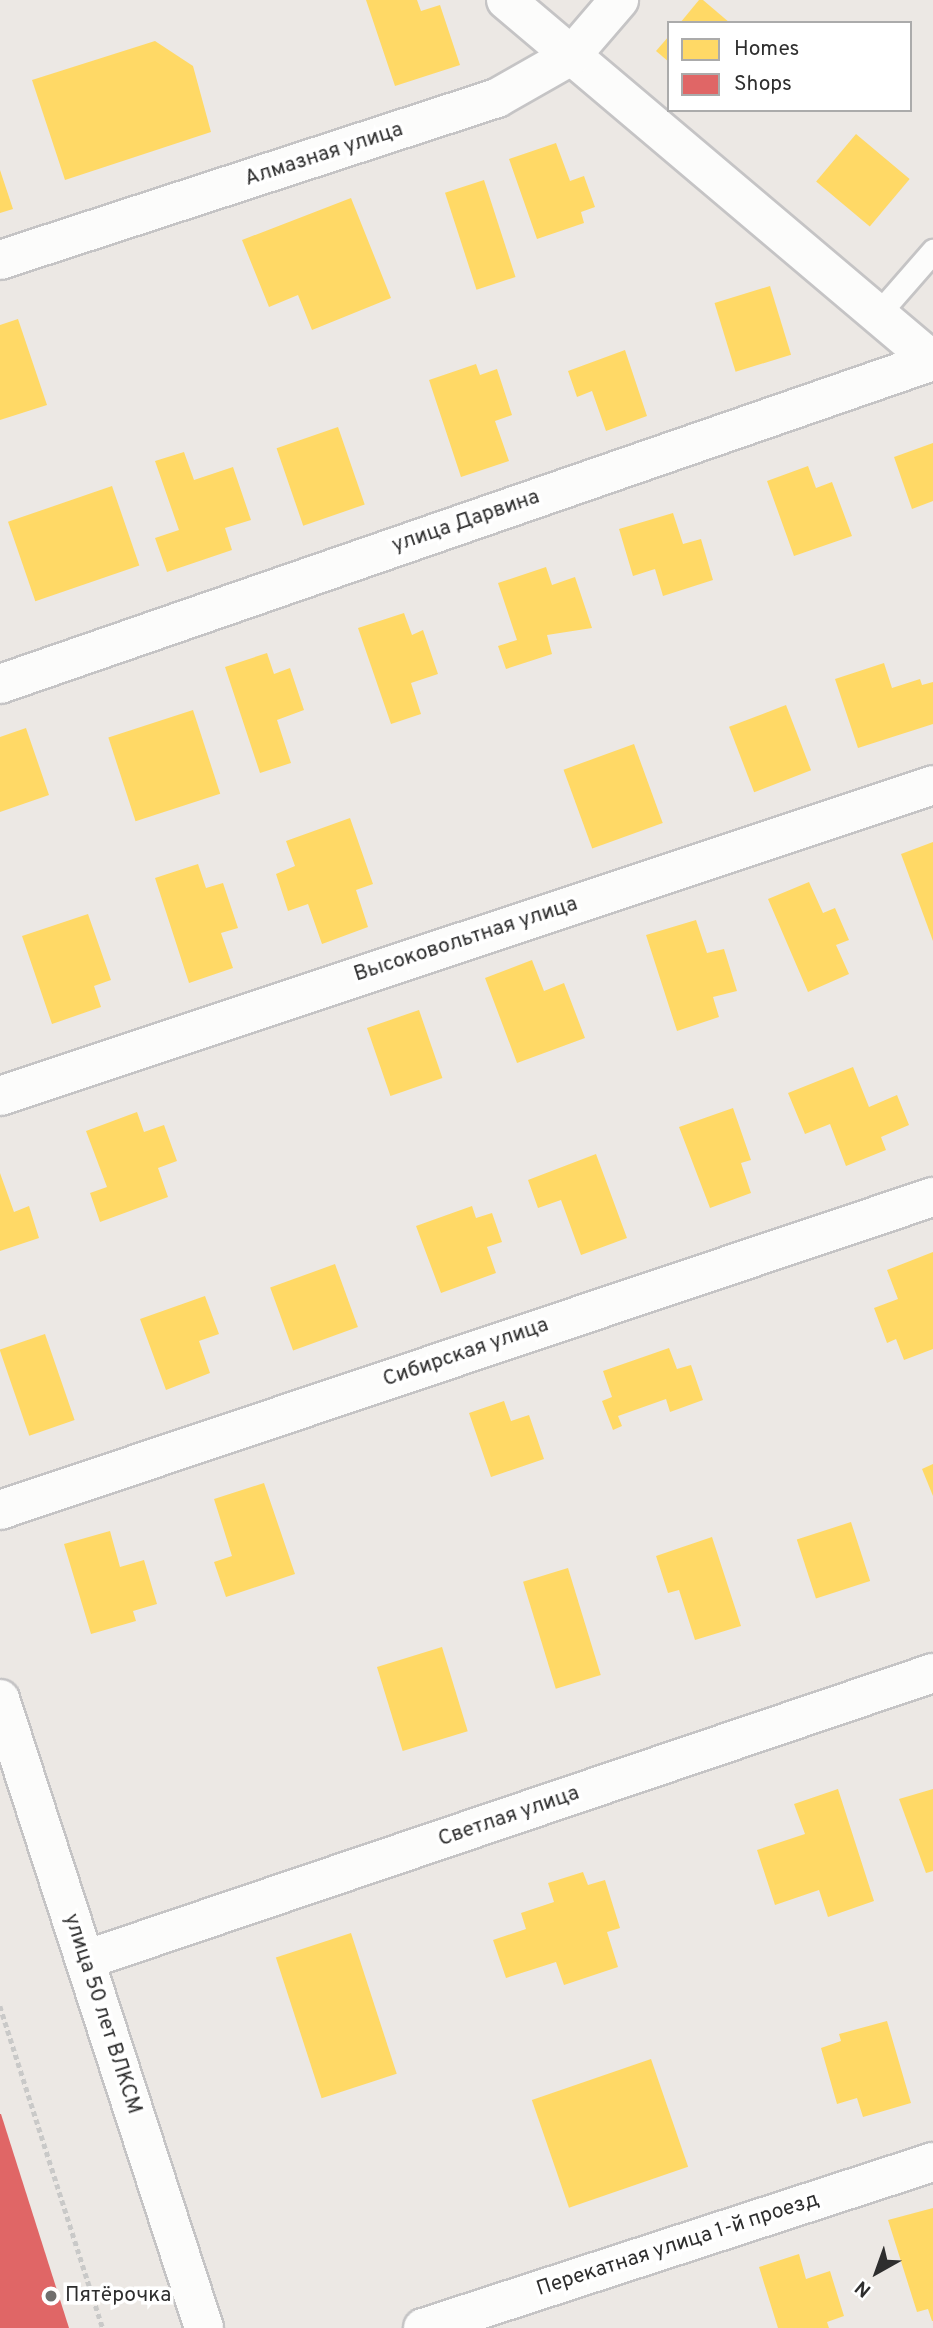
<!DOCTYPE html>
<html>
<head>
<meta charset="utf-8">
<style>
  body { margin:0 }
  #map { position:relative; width:933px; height:2328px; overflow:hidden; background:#ece8e4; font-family:Overpass,sans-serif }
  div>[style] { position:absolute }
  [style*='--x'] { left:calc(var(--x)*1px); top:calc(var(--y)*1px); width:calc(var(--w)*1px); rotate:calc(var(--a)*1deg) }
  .homes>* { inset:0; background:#ffd966; transform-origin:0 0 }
  .shops>* { inset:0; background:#e06666 }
  .path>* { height:4.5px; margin-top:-2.25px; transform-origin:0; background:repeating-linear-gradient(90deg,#c9c9c8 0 5px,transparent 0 8.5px) }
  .roads { filter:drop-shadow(2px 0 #c5c4c5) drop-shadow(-2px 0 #c5c4c5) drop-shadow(0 2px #c5c4c5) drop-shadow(0 -2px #c5c4c5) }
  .service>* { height:23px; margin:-11.5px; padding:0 11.5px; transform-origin:11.5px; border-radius:11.5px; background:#fcfcfb }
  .minor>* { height:38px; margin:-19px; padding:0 19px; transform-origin:19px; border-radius:19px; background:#fcfcfb }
  .secondary>* { height:38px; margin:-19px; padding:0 19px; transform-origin:19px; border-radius:19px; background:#fcfcfb }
  .dots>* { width:19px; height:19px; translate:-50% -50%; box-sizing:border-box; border:4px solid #fff; border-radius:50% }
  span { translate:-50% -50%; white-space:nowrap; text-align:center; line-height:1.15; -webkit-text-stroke:7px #fff; paint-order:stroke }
  .street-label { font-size:21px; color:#2e2e2e }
  .poi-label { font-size:21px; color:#2e2e2e }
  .left { translate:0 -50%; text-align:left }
  .legend { position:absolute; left:667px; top:21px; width:245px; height:91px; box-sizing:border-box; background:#fff; border:2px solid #ababab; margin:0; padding:9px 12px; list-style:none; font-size:21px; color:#2e2e2e }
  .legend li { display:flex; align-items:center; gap:14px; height:35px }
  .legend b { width:35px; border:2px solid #ababab }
  .north { position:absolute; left:842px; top:2237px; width:70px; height:70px; -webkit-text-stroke:5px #fff; paint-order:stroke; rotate:220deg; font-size:19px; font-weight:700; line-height:28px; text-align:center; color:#2e2e2e }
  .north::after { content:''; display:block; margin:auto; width:24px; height:32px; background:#2e2e2e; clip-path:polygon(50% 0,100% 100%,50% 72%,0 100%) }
</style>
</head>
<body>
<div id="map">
  <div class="homes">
    <i style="clip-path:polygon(366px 0,417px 0,421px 11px,440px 5px,460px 65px,395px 86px)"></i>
    <i style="clip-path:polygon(699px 0,703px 0,730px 23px,680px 23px)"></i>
    <i style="clip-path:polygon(669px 36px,669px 62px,656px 51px)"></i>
    <i style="clip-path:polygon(155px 41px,193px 66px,211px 132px,65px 180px,32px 80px)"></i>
    <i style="left:856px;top:134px;width:70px;height:62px;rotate:40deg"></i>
    <i style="clip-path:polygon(556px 143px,570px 181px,584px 176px,595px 207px,581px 212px,584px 223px,537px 239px,509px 159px)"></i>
    <i style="clip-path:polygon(0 170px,13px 209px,0 213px)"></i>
    <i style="left:484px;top:180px;width:102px;height:41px;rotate:72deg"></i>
    <i style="clip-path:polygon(351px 198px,391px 298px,312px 330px,298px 295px,269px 307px,242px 240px)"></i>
    <i style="left:770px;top:286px;width:72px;height:58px;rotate:73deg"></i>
    <i style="clip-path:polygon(18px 319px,47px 405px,0 420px,0 325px)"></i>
    <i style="clip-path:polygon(625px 350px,647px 416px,606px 431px,592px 391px,577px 397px,568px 371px)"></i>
    <i style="clip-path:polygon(476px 364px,480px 375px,497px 369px,512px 415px,495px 421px,509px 461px,461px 477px,429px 380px)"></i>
    <i style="left:338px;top:427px;width:82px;height:65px;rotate:71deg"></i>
    <i style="clip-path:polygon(933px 443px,933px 501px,912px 509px,894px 457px)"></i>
    <i style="clip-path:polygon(184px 452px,194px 480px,233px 467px,251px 520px,225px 528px,232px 550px,167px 572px,155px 538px,179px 530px,155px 461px)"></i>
    <i style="clip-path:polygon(808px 466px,816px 488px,832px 482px,852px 536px,794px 556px,767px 481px)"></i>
    <i style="left:112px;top:486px;width:84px;height:110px;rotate:71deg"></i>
    <i style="clip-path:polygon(673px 513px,683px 544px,701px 539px,713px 580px,663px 596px,655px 569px,633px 576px,619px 529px)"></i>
    <i style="clip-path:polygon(546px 567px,552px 585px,575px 577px,592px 628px,547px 635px,552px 654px,506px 669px,498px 646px,517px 640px,498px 583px)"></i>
    <i style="clip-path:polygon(404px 613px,412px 635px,423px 630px,438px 674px,411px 683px,421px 714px,391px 724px,358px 628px)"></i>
    <i style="clip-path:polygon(267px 653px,274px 674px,290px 668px,304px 710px,277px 720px,291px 763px,260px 773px,225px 667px)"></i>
    <i style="clip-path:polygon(884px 663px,892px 688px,920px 679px,922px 685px,933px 682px,933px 724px,858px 748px,835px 679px)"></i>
    <i style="left:786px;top:705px;width:70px;height:61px;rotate:69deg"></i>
    <i style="left:193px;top:710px;width:88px;height:89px;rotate:72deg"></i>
    <i style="clip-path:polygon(26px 728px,49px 795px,0 812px,0 737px)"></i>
    <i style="left:634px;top:744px;width:84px;height:75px;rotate:70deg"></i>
    <i style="clip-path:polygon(350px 818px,373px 884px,356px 890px,368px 927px,322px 944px,308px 904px,288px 911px,276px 874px,295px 866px,286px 841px)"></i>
    <i style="clip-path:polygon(933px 842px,933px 941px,901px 854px)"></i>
    <i style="clip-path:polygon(198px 864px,206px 888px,223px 883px,238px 928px,221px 933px,233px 968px,189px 983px,155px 878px)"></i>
    <i style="clip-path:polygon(809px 882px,823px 913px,835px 908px,849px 940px,836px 945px,849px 974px,808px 992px,768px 899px)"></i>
    <i style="clip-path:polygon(88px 914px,111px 980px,94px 986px,101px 1007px,52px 1024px,22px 936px)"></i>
    <i style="clip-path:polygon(696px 920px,707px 953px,724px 949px,737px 991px,713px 997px,719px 1017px,677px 1031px,646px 935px)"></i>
    <i style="clip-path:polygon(532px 960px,544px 991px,564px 983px,585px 1038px,517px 1063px,485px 978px)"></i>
    <i style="left:419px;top:1010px;width:72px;height:55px;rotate:71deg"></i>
    <i style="clip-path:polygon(853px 1067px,869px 1107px,897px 1095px,909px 1125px,881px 1137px,886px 1150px,846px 1166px,830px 1124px,805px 1134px,788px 1093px)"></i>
    <i style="clip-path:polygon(733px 1108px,751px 1160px,741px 1163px,751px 1193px,710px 1208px,679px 1127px)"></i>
    <i style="clip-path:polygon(137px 1112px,144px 1132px,164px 1125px,177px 1161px,158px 1168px,168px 1197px,100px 1222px,90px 1193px,107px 1187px,86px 1131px)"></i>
    <i style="clip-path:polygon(596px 1154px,627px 1238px,581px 1255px,561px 1200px,538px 1208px,528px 1180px)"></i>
    <i style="clip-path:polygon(0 1173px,14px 1212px,29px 1206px,39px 1238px,0 1251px)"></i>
    <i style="clip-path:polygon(472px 1206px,476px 1218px,492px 1213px,502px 1242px,487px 1247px,496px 1273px,441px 1293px,416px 1226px)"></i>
    <i style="clip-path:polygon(933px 1252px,933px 1349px,904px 1360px,896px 1339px,887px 1343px,874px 1308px,898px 1299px,887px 1270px)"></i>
    <i style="left:335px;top:1264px;width:67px;height:69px;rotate:70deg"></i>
    <i style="clip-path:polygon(205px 1296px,219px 1334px,199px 1341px,210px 1373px,166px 1390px,140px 1319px)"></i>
    <i style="left:45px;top:1334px;width:91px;height:48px;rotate:71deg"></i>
    <i style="clip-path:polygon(669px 1348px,677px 1369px,691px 1365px,703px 1400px,670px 1412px,666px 1399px,618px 1416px,622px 1426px,613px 1430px,602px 1401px,612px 1397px,603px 1371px)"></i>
    <i style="clip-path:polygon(504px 1401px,511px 1421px,529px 1415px,544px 1459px,491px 1477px,469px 1413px)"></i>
    <i style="clip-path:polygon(933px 1464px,933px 1496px,922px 1469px)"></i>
    <i style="clip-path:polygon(264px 1483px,295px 1574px,226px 1597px,214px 1562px,232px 1556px,214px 1499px)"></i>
    <i style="left:851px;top:1522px;width:62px;height:57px;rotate:72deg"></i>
    <i style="clip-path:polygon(110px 1531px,120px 1567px,144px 1560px,157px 1604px,133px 1611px,136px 1621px,91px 1634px,64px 1544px)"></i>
    <i style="clip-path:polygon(712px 1537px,741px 1626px,695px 1640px,679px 1590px,668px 1593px,656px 1556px)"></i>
    <i style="left:568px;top:1568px;width:112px;height:47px;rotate:73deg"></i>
    <i style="left:442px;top:1647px;width:88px;height:68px;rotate:73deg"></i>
    <i style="clip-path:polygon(838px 1789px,874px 1901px,828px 1917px,819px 1890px,775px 1905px,757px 1850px,805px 1834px,794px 1804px)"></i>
    <i style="clip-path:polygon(933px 1789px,933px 1871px,926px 1873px,899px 1799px)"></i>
    <i style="clip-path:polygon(583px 1872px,588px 1885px,605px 1880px,620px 1928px,607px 1932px,618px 1967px,564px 1985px,556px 1962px,506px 1978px,493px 1940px,526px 1929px,521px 1913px,554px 1902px,548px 1883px)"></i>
    <i style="left:351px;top:1933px;width:148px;height:79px;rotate:72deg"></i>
    <i style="clip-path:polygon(887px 2021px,911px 2103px,863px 2117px,857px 2098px,837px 2104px,821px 2048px,841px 2041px,839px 2034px)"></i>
    <i style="left:651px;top:2059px;width:114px;height:126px;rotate:71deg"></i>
    <i style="clip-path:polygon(933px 2208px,933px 2321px,932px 2321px,928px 2309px,917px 2312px,888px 2220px)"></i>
    <i style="clip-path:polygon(799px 2254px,806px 2279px,830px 2271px,844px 2316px,827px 2322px,829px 2328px,778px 2328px,759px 2267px)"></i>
  </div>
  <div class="shops">
    <i style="clip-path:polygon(0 2114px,1px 2114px,69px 2328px,0 2328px)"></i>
  </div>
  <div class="path">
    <i style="--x:0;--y:2006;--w:338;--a:72.3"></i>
  </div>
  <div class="roads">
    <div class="service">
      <i style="--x:878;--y:314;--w:84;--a:-48.9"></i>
    </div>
    <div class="minor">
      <i style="--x:506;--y:0;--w:559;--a:40.21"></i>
      <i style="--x:0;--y:260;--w:523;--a:-18.05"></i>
      <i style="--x:497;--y:98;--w:85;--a:-29.6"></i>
      <i style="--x:571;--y:56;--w:74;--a:-49.4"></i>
      <i style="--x:0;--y:684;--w:987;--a:-19.1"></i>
      <i style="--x:0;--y:1096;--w:983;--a:-18.43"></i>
      <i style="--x:0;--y:1510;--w:984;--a:-18.55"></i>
      <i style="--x:85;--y:1960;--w:895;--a:-18.7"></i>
      <i style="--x:423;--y:2328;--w:536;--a:-18.03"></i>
    </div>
    <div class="secondary">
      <i style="--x:0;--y:1699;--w:661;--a:72.03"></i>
    </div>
  </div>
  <div class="dots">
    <i style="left:51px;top:2296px;background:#706f6e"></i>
  </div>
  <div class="street-label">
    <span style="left:324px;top:155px;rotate:-18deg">Алмазная улица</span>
    <span style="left:466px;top:522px;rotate:-19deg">улица Дарвина</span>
    <span style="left:466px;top:940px;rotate:-18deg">Высоковольтная улица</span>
    <span style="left:466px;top:1353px;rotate:-19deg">Сибирская улица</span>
    <span style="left:509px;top:1817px;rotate:-19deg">Светлая улица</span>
    <span style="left:102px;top:2014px;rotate:72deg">улица 50 лет ВЛКСМ</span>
    <span style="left:678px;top:2245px;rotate:-18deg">Перекатная улица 1-й проезд</span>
  </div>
  <div class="poi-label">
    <span class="left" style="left:65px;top:2296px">Пятёрочка</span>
  </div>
  <ul class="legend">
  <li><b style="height:19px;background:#ffd966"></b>Homes</li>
  <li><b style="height:19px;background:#e06666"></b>Shops</li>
  </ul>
  <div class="north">N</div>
</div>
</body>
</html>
